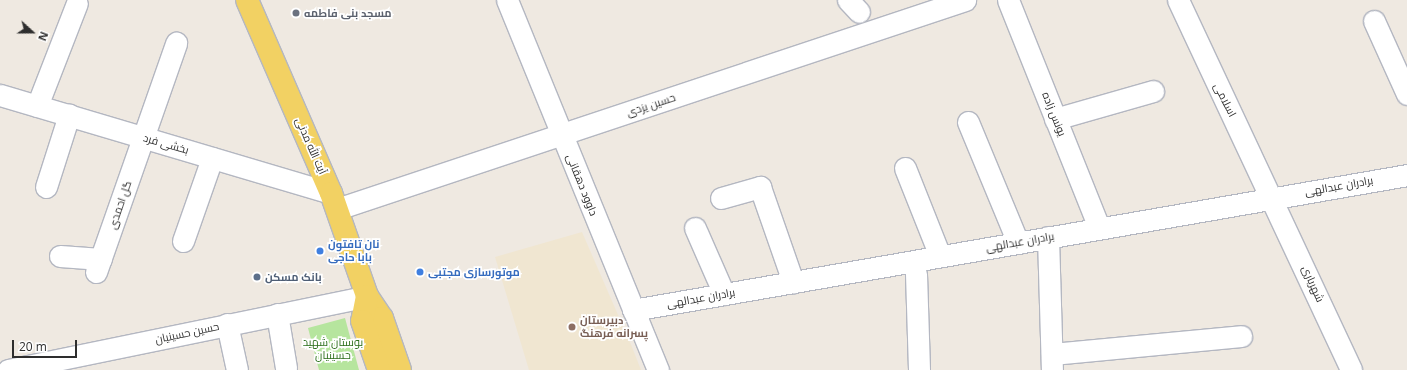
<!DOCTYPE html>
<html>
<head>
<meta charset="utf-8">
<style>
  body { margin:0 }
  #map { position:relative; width:1407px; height:370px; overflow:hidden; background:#efe9e1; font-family:"Open Sans",Cairo,sans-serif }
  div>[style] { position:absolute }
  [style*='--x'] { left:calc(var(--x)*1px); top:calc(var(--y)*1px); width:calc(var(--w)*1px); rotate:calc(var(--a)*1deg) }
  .education>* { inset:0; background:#f0e6d1 }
  .green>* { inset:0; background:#b6e59e }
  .roads { filter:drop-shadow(1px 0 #b4b7c1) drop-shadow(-1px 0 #b4b7c1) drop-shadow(0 1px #b4b7c1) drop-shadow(0 -1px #b4b7c1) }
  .minor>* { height:21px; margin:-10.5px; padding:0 10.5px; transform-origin:10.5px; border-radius:10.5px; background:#fff }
  .major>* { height:22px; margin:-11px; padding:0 11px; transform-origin:11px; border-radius:11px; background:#f2d163 }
  .dots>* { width:11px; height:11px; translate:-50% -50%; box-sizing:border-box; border:2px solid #fff; border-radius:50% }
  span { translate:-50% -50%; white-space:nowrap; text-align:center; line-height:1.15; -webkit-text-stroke:3.5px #fff; paint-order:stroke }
  .worship-label { font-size:11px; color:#5b616d; font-weight:700 }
  .left { translate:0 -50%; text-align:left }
  .street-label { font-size:11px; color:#2e2e2e }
  .shop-label { font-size:11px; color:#366cbe; font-weight:700 }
  .service-label { font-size:11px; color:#4e5e75; font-weight:700 }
  .education-label { font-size:11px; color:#785e54; font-weight:700 }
  .park-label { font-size:11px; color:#2c6e1b }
  .north { position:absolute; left:12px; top:12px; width:40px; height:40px; -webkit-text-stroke:3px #fff; paint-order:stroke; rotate:111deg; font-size:11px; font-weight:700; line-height:16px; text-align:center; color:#2e2e2e }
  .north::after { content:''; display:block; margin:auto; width:14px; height:18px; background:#2e2e2e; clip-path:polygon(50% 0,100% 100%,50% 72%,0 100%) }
  .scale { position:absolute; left:12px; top:340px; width:65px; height:18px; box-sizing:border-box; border:2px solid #2e2e2e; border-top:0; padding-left:5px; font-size:12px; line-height:14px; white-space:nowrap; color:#2e2e2e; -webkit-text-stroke:3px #fff; paint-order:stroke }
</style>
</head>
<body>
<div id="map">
  <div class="education">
    <i style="clip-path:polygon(582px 232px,632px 347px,641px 370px,529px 370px,495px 257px)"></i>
  </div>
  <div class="green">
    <i style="clip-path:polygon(345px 318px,359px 370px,319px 370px,308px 328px)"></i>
  </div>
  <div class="roads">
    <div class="minor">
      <i style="--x:507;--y:0;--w:400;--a:67.8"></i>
      <i style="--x:848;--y:0;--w:16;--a:47"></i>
      <i style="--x:1008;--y:0;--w:245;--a:68.2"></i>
      <i style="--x:1178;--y:0;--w:408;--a:64.9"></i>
      <i style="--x:1374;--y:21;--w:80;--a:65.7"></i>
      <i style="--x:0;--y:95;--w:345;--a:16.5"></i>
      <i style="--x:37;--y:106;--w:110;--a:-68.8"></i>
      <i style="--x:1055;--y:119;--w:102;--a:-15.9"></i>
      <i style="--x:968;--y:122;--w:131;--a:67.5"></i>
      <i style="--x:905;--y:168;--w:95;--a:68.3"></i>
      <i style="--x:46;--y:187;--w:76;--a:-72.3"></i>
      <i style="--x:721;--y:198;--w:41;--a:-15.8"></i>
      <i style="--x:760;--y:187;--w:101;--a:70.8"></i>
      <i style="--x:337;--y:209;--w:662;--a:-18.41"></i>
      <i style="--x:695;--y:228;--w:72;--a:66.3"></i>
      <i style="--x:1048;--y:237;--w:133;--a:88.3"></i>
      <i style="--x:183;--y:241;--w:88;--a:-70.7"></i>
      <i style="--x:60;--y:256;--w:41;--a:4.2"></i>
      <i style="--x:96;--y:272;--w:243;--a:-70.7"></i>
      <i style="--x:916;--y:274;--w:96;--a:88.2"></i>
      <i style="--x:633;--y:310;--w:786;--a:-9.89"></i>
      <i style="--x:277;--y:314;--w:55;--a:80.5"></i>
      <i style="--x:227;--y:324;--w:47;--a:77.7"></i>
      <i style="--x:1052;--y:354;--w:190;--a:-5.4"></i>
      <i style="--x:8;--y:370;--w:367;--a:-11.6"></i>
    </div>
    <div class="major">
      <i style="--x:247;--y:0;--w:210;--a:66.5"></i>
      <i style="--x:331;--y:193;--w:109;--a:70.7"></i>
      <i style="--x:367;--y:296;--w:27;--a:56"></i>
      <i style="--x:382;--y:318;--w:55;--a:70.9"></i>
      <i style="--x:367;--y:296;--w:25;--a:101"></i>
      <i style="--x:362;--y:321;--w:52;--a:70.9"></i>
    </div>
  </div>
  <div class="dots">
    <i style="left:296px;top:13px;background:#6b7280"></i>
    <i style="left:320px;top:251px;background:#3f7fe0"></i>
    <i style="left:420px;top:272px;background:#3f7fe0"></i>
    <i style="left:257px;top:277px;background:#5c6f8a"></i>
    <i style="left:572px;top:327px;background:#8d6e63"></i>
  </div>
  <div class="worship-label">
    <span class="left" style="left:304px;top:13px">مسجد بنی فاطمه</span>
  </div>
  <div class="street-label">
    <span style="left:1225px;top:100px;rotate:63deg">اسلامی</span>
    <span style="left:651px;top:105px;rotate:-18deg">حسین یزدی</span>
    <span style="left:1054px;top:114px;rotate:68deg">یونس زاده</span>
    <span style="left:166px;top:144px;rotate:16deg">بخشی فرد</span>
    <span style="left:311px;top:146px;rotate:66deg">آیت الله مدنی</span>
    <span style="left:582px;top:185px;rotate:68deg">داوود دهقانی</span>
    <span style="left:1339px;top:186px;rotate:-10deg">برادران عبدالهی</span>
    <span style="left:120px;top:205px;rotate:-71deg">گل احمدی</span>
    <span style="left:1020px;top:242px;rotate:-10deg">برادران عبدالهی</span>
    <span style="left:1313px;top:284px;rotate:66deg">شهریاری</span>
    <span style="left:701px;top:298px;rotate:-10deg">برادران عبدالهی</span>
    <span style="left:187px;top:333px;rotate:-12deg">حسین حسینیان</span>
  </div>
  <div class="shop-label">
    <span class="left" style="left:328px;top:251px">نان تافتون<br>بابا حاجی</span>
    <span class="left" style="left:428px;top:272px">موتورسازی مجتبی</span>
  </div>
  <div class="service-label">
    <span class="left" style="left:265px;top:277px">بانک مسکن</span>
  </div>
  <div class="education-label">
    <span class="left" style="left:580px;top:327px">دبیرستان<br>پسرانه فرهنگ</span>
  </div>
  <div class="park-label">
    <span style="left:333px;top:349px">بوستان شهید<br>حسینیان</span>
  </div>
  <div class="north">N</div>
  <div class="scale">20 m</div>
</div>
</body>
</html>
